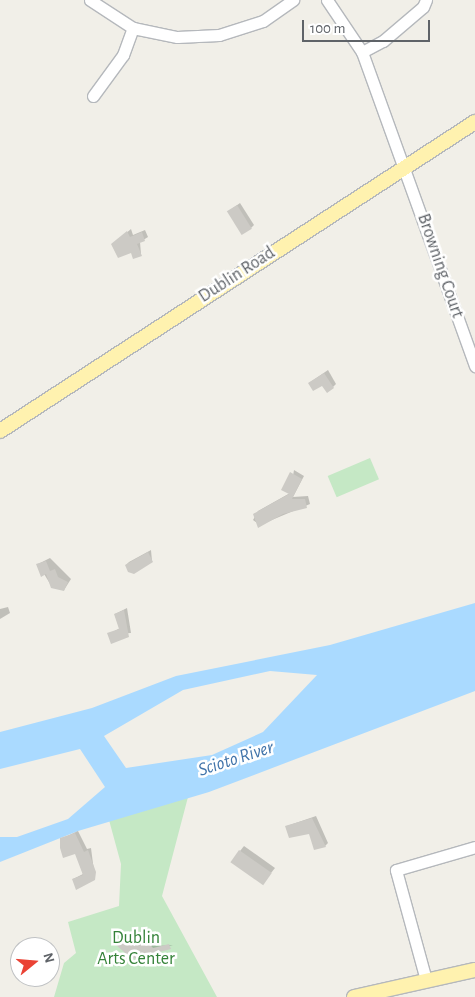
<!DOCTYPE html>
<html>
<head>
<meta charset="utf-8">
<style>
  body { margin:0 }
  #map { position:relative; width:475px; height:997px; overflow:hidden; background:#f1efe8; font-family:"Alegreya Sans",sans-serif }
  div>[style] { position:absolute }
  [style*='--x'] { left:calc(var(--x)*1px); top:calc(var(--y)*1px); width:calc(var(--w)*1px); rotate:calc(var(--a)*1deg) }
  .green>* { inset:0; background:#c5e8c5; transform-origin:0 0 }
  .water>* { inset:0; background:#aadaff }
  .shadow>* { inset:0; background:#0003 }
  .building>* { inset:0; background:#cccac5; transform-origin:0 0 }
  .roads { filter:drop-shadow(1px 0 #b5b8bc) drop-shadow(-1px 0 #b5b8bc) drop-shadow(0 1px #b5b8bc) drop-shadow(0 -1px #b5b8bc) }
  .minor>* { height:11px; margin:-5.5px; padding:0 5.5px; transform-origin:5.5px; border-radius:5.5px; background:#fff }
  .major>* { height:14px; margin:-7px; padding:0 7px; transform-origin:7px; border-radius:7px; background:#fff2af }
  span { translate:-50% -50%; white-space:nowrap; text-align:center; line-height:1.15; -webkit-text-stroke:5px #fff; paint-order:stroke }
  .street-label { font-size:18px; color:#5f6368 }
  .park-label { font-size:18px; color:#348238 }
  .water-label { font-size:19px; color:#4174aa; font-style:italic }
  .north { position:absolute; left:10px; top:937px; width:50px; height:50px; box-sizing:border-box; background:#fff; border:1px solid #bfc1c3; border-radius:50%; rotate:73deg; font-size:14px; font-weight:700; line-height:20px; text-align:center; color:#5f6368 }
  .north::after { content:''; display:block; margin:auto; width:18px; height:22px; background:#ea4335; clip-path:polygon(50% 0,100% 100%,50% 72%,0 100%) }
  .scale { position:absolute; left:302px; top:20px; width:128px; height:22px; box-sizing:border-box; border:2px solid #5f6368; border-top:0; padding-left:6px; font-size:15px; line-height:18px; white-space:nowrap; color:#5f6368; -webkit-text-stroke:4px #fff; paint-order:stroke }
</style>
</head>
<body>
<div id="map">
  <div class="green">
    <i style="left:370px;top:458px;width:23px;height:46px;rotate:67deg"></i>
    <i style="clip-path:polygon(188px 797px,162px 896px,217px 997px,54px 997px,64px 963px,76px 953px,68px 922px,119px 906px,121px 864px,109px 820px)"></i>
  </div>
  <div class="water">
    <i style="clip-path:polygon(evenodd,475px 603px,475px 691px,209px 792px,78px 831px,0 862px,0 837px,17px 837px,68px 819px,105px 787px,80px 749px,0 769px,0 732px,92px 708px,176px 676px,330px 645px,475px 603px,270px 671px,317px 675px,263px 732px,212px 755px,126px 768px,104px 736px,183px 690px,270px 671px)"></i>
  </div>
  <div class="shadow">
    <i style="clip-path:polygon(240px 203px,254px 225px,251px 228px,229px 211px)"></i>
    <i style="clip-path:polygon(131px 229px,133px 235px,145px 230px,148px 237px,140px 242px,141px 254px,112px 245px)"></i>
    <i style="clip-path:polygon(328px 370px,336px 384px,333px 387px,309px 383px)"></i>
    <i style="clip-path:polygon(294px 470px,304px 476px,293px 497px,308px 496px,310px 504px,260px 525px,253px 520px,258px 511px,290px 493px)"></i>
    <i style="clip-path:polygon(151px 550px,152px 561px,126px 565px,129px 562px)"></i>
    <i style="clip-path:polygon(50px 558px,71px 579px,64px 590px,52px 587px,38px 564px)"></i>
    <i style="clip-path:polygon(8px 607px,10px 613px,0 619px,0 609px)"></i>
    <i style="clip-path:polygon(127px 608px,131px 633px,109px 634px,120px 628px,115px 614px)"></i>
    <i style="clip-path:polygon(316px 816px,328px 843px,325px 846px,310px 833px,287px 826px)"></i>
    <i style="clip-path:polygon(78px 831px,87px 849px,91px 848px,95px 879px,73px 879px,83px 874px,76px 853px,61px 839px)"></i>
    <i style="clip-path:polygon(244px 846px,275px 868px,263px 883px,240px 851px)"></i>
    <i style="clip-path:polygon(125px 934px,134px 941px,150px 939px,156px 946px,173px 945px,132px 957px,122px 937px)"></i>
  </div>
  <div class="building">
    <i style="left:237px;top:205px;width:28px;height:12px;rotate:58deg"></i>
    <i style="clip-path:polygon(127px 231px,130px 237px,142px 232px,145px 241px,137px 244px,142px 256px,133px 259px,131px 253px,118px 258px,111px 244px)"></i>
    <i style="clip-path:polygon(324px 373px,334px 388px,327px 393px,322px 386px,313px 391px,308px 383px)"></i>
    <i style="clip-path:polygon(290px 472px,302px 479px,292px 499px,305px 499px,307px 508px,283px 514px,258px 528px,253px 514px,289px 494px,281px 490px)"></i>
    <i style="clip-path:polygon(148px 552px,153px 562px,134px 574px,128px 572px,125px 565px)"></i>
    <i style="clip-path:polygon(46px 561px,50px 571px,55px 569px,58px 577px,68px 582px,64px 591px,51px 588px,46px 574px,41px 577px,36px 564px)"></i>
    <i style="clip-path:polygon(124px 610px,129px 637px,111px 644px,107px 633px,119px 629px,114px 614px)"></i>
    <i style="clip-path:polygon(312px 818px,326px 847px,314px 850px,309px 834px,289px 838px,285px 826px)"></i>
    <i style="clip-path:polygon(75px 833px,84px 852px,88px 850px,96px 872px,95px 880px,76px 890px,72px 879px,83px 875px,75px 854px,63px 858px,60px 848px,60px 838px)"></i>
    <i style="left:239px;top:850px;width:40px;height:15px;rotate:35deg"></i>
    <i style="clip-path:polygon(121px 936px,131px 944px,147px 941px,153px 948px,169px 944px,171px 949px,132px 959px,115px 944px)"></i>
  </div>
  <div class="roads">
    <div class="minor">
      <i style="--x:90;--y:0;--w:51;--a:33.1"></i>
      <i style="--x:133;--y:28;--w:45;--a:11.6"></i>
      <i style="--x:177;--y:37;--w:42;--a:-2.7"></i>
      <i style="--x:219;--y:35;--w:46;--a:-17.7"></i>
      <i style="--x:263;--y:21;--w:37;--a:-35"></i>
      <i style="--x:327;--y:0;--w:63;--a:56.1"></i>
      <i style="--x:362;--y:52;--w:334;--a:70.2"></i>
      <i style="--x:362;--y:52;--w:24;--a:-28"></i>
      <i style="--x:383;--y:41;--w:52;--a:-40.4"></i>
      <i style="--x:423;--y:7;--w:8;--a:-67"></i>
      <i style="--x:93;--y:96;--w:51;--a:-53.8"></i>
      <i style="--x:123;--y:55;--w:29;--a:-70"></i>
      <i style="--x:426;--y:980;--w:114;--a:-105.3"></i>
      <i style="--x:396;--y:870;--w:82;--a:-16.2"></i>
    </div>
    <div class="major">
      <i style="--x:0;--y:431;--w:567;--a:-33.05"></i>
      <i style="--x:354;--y:997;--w:124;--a:-12.6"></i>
    </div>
  </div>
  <div class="street-label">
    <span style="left:440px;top:266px;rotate:71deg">Browning Court</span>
    <span style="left:237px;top:275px;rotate:-33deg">Dublin Road</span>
  </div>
  <div class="park-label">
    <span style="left:136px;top:949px">Dublin<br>Arts Center</span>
  </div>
  <div class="water-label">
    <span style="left:236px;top:759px;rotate:-18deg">Scioto River</span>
  </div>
  <div class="north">N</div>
  <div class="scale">100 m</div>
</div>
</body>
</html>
